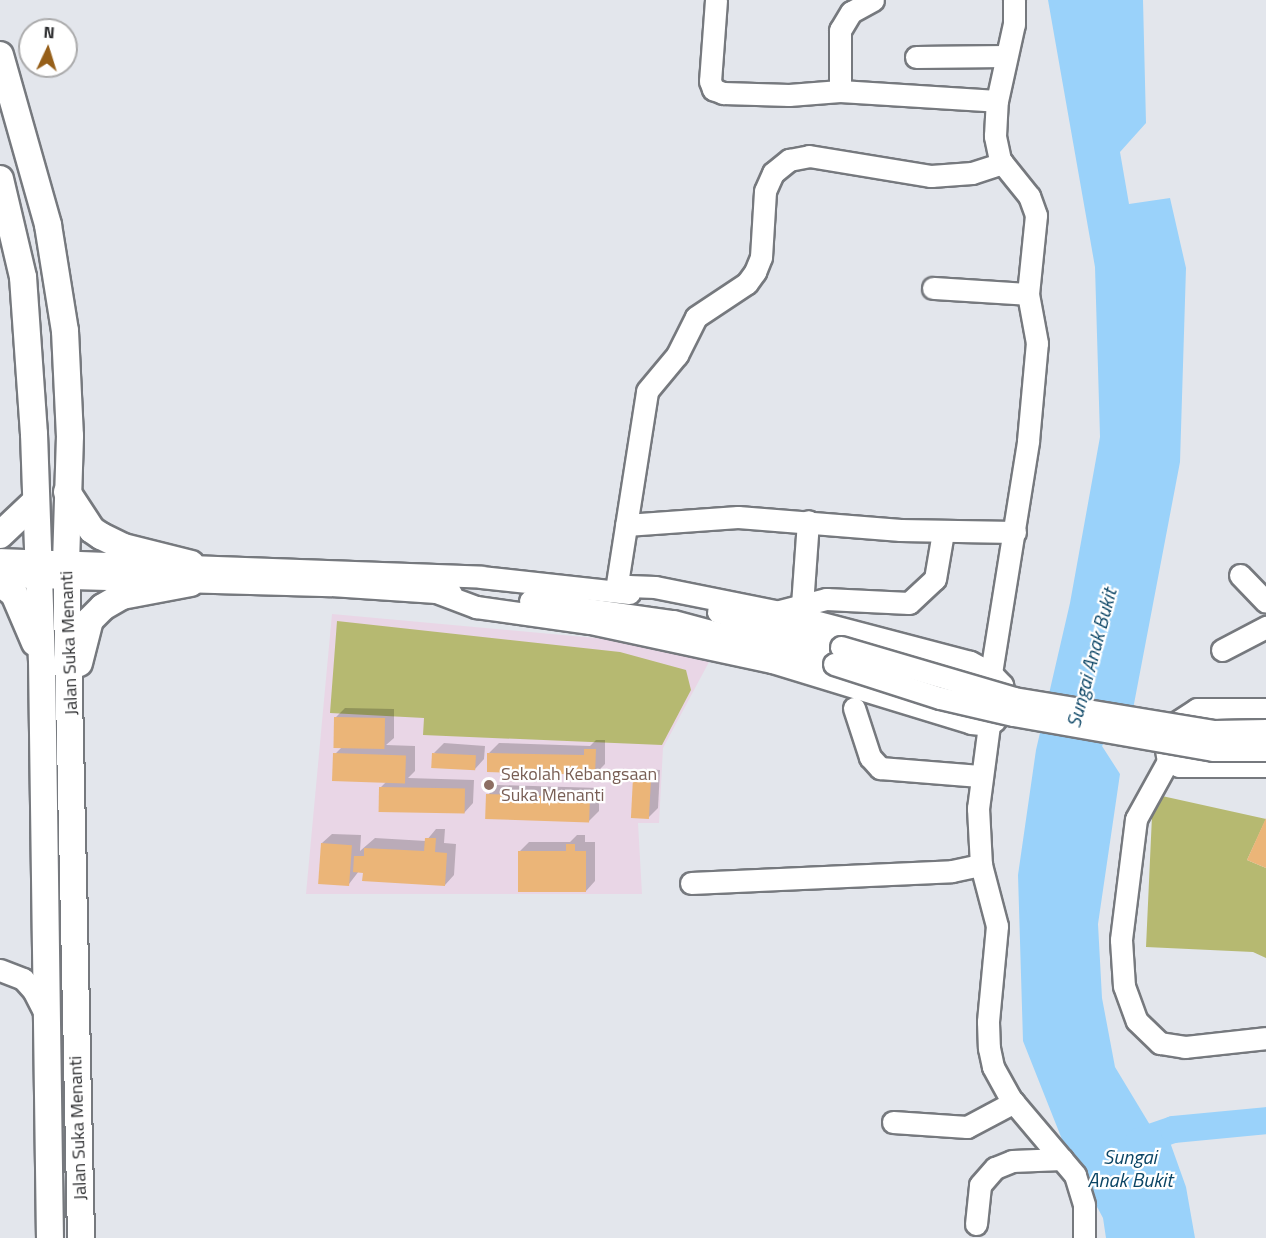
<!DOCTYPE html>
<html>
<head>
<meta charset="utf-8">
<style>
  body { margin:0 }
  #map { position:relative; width:1266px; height:1238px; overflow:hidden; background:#e3e6ec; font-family:"Titillium Web",sans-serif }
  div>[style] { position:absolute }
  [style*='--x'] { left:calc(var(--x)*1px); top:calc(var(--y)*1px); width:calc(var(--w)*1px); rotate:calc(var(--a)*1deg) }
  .education>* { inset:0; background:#e9d6e6 }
  .green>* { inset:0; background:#b6b971 }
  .water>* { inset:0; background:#9ad2fa }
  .shadow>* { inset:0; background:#0003 }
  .river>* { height:27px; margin:-13.5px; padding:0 13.5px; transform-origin:13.5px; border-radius:13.5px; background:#9ad2fa }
  .building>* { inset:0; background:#ebb578; transform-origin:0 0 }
  .roads { filter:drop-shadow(2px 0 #76797e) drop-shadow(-2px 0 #76797e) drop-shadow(0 2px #76797e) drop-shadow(0 -2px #76797e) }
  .minor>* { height:21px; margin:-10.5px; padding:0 10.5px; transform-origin:10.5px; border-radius:10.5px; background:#fff }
  .major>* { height:26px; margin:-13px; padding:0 13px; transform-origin:13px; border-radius:13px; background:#fff }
  .bridges { filter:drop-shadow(2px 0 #76797e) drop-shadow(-2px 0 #76797e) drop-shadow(0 2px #76797e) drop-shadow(0 -2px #76797e) }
  .minor-bridge>* { height:21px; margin:-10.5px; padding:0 10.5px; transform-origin:10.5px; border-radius:10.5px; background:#fff }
  .dots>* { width:16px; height:16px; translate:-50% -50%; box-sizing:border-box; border:3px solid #fff; border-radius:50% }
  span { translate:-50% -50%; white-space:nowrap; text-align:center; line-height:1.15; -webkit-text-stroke:4.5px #fff; paint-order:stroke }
  .street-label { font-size:18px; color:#2c2d2f }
  .education-label { font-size:18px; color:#785e54 }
  .left { translate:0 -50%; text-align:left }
  .water-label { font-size:20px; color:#0b4565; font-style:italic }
  .north { position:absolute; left:18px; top:18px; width:60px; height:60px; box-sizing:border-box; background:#fff; border:2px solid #ababac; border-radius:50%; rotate:4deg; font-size:16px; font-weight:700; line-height:24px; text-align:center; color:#2c2d2f }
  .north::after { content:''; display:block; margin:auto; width:21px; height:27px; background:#965f19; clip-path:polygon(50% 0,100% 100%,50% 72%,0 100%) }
</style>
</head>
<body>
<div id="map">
  <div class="education">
    <i style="clip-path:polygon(332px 614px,617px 640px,709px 662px,663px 748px,659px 823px,638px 823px,642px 894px,306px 894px)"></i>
  </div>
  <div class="green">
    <i style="clip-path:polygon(337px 621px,620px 652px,686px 670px,691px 690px,662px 745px,423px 735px,424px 718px,330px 713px)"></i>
    <i style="clip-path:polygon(1153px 794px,1266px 819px,1247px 860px,1266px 868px,1266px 958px,1253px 952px,1146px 947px)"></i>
  </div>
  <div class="water">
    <i style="clip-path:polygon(1048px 0,1143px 0,1146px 123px,1120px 152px,1129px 204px,1170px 198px,1186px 268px,1180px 462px,1130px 725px,1114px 727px,1102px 746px,1120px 774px,1098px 924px,1102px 998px,1115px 1067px,1150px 1125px,1173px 1129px,1171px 1145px,1186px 1187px,1195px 1238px,1106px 1238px,1103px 1218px,1065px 1147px,1023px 1041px,1018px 875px,1036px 750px,1070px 603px,1100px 437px,1095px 267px)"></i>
  </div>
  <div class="shadow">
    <i style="clip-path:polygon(345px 708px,394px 709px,394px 738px,386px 745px,415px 746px,415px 771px,408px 778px,474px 780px,473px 803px,464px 813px,381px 787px,388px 780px,335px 754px,342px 747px,335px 718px)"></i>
    <i style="clip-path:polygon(596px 740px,605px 740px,605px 764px,595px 774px,489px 753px,499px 743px,590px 746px)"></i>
    <i style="clip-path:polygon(444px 743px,485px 746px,484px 759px,475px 769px,434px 753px)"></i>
    <i style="clip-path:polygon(644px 769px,660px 770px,658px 808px,649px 817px,634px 779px)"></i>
    <i style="clip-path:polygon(497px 785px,599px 788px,599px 811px,589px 821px,488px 795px)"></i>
    <i style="clip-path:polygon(436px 829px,445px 829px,444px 843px,456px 844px,454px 875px,445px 885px,359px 871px,349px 884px,322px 843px,332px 834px,361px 835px,360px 851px,375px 838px,426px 841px)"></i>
    <i style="clip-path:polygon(577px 835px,585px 835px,585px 842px,595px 842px,595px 881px,586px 891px,519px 852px,529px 842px,570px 842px)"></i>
  </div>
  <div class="river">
    <i style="--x:1138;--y:1141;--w:37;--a:-19"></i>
    <i style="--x:1173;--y:1129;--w:93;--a:-5.5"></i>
  </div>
  <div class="building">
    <i style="left:334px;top:717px;width:51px;height:31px;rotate:1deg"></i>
    <i style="clip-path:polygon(584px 749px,596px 749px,595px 775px,487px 772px,487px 753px,584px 755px)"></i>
    <i style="left:333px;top:753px;width:73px;height:28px;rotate:2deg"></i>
    <i style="left:432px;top:753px;width:44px;height:15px;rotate:3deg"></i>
    <i style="left:633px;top:778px;width:18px;height:40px;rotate:3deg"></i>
    <i style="left:379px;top:787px;width:86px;height:25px;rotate:1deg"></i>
    <i style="left:486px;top:794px;width:104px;height:25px;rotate:2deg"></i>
    <i style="clip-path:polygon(1266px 818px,1266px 868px,1247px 860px)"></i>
    <i style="clip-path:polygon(425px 838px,436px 838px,435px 852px,447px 853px,445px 886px,362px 881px,363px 873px,353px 872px,354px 856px,364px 856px,364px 848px,424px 851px)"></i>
    <i style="left:321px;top:843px;width:31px;height:41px;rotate:4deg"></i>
    <i style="clip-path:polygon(566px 844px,575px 844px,575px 851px,586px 851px,586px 892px,518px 892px,518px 851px,566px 851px)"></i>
  </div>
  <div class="roads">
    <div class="minor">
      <i style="--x:716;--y:0;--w:81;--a:94.2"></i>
      <i style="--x:710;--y:81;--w:9;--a:69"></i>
      <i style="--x:713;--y:89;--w:11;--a:22"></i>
      <i style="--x:723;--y:93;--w:66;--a:1.7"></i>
      <i style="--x:789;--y:95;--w:51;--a:-4.5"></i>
      <i style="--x:873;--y:0;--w:25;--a:151"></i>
      <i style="--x:851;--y:12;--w:21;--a:121"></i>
      <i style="--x:840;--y:30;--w:61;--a:90"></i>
      <i style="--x:840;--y:91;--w:157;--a:3.6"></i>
      <i style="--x:916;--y:57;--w:90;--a:-0.6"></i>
      <i style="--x:933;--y:288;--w:95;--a:3.6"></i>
      <i style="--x:626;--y:525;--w:112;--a:-4.1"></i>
      <i style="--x:738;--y:517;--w:163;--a:4.6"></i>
      <i style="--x:900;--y:530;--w:115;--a:1"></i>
      <i style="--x:0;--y:559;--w:481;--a:2.1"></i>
      <i style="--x:481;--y:577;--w:149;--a:6.2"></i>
      <i style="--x:1240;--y:575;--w:37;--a:46"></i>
      <i style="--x:0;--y:576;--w:331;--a:1.6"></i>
      <i style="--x:331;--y:585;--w:120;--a:3.8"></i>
      <i style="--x:436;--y:592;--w:43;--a:20.6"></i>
      <i style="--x:476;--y:607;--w:115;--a:8"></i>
      <i style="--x:590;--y:623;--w:186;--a:12.1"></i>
      <i style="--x:772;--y:662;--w:208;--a:17"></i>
      <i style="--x:971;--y:723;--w:18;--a:6"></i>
      <i style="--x:989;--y:725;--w:8;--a:-40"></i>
      <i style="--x:995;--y:720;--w:23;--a:-61"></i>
      <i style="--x:1006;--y:700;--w:16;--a:-105"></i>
      <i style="--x:1002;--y:685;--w:16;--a:-133"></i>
      <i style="--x:991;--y:673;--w:24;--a:-152"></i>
      <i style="--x:970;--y:662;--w:196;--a:-165.3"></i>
      <i style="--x:780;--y:612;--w:127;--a:-168.7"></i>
      <i style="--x:655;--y:587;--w:27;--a:-178"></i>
      <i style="--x:628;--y:586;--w:13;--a:162"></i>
      <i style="--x:616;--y:590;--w:201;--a:-81.1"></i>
      <i style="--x:647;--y:391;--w:47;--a:-50.2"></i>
      <i style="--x:677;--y:355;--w:42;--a:-63.4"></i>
      <i style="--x:696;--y:317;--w:61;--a:-33.7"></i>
      <i style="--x:747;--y:283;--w:14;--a:-54"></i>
      <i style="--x:755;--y:272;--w:16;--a:-68"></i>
      <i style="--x:761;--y:257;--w:66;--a:-86.5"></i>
      <i style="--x:765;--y:191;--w:20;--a:-66"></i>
      <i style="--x:773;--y:173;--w:21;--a:-39"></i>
      <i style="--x:789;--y:160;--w:20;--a:-11"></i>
      <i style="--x:809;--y:156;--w:124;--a:9.3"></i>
      <i style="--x:931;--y:176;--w:41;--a:-4.2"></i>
      <i style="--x:972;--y:173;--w:32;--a:-18"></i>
      <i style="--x:530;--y:601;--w:144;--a:8"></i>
      <i style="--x:673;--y:621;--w:167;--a:15"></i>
      <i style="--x:802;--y:605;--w:84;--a:-85.9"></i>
      <i style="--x:780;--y:611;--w:48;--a:-14.6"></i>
      <i style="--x:826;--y:599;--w:83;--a:2.8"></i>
      <i style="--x:909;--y:603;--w:35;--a:-43"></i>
      <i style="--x:935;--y:579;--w:48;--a:-80.3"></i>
      <i style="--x:718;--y:612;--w:128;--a:15.9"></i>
      <i style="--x:1222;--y:650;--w:50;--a:-27.6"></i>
      <i style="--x:991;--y:673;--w:235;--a:-80.9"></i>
      <i style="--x:1028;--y:441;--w:98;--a:-84.8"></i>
      <i style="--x:1037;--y:343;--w:50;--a:-100.4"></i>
      <i style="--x:1028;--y:294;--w:79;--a:-84.2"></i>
      <i style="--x:1036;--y:215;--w:20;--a:-110"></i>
      <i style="--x:1029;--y:196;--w:46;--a:-128.9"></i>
      <i style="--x:1000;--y:160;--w:25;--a:-102"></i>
      <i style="--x:995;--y:136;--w:35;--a:-87"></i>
      <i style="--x:997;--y:101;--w:79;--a:-77.6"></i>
      <i style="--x:1014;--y:24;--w:24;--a:-90"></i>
      <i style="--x:854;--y:708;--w:52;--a:71.9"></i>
      <i style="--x:870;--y:757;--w:15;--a:48"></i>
      <i style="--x:880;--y:768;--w:100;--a:4.6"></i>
      <i style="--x:1266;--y:709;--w:69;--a:180"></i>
      <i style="--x:1197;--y:709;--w:27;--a:147"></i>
      <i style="--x:1174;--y:724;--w:21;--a:115"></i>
      <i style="--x:1165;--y:743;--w:18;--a:81"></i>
      <i style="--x:1168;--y:761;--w:12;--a:24"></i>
      <i style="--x:1179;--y:766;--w:87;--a:0"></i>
      <i style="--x:989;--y:725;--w:84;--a:97.5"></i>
      <i style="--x:978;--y:808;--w:57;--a:87"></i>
      <i style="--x:981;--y:865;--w:63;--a:75.3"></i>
      <i style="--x:997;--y:926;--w:96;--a:95.4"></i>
      <i style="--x:988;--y:1022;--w:26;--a:88"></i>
      <i style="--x:989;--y:1048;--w:19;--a:78"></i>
      <i style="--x:993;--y:1067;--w:35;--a:61"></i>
      <i style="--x:1010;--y:1098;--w:101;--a:49.8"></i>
      <i style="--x:1075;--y:1175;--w:31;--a:73"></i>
      <i style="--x:1084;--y:1205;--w:33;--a:90"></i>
      <i style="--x:1168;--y:761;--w:66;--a:118.9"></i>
      <i style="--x:1136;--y:819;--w:122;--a:97.1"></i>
      <i style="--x:1121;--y:940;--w:46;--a:86.3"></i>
      <i style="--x:1124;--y:986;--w:37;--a:70"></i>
      <i style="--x:1137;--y:1021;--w:32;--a:44"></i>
      <i style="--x:1160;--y:1043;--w:25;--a:9"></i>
      <i style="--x:1185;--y:1047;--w:81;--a:-6.3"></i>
      <i style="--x:691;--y:883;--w:261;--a:-2.6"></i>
      <i style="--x:952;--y:871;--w:30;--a:-12"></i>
      <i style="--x:0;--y:970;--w:25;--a:21"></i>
      <i style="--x:23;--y:979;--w:15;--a:48"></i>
      <i style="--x:33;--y:990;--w:29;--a:63"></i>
      <i style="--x:893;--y:1122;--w:74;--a:3.9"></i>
      <i style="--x:967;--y:1127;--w:53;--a:-28"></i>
      <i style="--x:976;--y:1224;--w:39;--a:-84"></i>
      <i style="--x:980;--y:1185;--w:23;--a:-49"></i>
      <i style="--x:995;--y:1168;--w:18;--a:-22"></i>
      <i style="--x:1012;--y:1161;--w:50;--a:-2.3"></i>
    </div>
    <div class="major">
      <i style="--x:0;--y:55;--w:177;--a:74.2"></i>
      <i style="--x:48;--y:225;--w:107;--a:80.9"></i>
      <i style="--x:65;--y:331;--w:105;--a:87.3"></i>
      <i style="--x:70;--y:436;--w:125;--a:91.8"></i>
      <i style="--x:66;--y:561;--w:677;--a:88.73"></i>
      <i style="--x:0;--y:179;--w:101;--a:76.8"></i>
      <i style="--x:23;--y:277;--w:157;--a:86"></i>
      <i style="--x:34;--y:434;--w:226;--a:88"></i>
      <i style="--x:42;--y:660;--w:578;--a:89.21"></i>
      <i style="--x:67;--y:492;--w:45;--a:56.7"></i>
      <i style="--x:92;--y:530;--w:11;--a:34"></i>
      <i style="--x:101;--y:536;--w:25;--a:26"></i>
      <i style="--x:124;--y:547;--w:69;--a:14.2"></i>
      <i style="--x:0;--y:535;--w:48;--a:-43.3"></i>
      <i style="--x:0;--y:583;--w:18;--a:38"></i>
      <i style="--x:14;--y:594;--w:53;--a:66.8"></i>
      <i style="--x:79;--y:663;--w:44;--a:-75.7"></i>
      <i style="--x:90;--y:620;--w:18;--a:-45"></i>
      <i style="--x:103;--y:607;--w:22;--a:-30"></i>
      <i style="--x:122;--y:596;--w:70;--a:-10.7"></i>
    </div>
  </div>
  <div class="bridges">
    <div class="minor-bridge">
      <i style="--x:841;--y:647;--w:180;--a:16.4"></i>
      <i style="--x:1014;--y:698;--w:203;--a:9.4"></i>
      <i style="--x:1214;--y:731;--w:52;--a:-1.1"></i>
      <i style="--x:834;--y:664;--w:111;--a:17.8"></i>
      <i style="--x:940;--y:698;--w:75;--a:13.1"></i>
      <i style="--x:1013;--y:715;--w:203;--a:9.9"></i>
      <i style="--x:1213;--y:750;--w:53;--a:0"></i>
    </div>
  </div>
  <div class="dots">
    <i style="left:489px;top:785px;background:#8d6e63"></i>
  </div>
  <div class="street-label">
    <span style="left:69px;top:643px;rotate:-92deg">Jalan Suka Menanti</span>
    <span style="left:78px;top:1128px;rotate:-92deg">Jalan Suka Menanti</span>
  </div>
  <div class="education-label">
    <span class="left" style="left:501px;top:785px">Sekolah Kebangsaan<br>Suka Menanti</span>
  </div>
  <div class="water-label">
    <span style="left:1091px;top:658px;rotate:-75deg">Sungai Anak Bukit</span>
    <span style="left:1130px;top:1168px">Sungai<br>Anak Bukit</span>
  </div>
  <div class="north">N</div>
</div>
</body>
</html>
